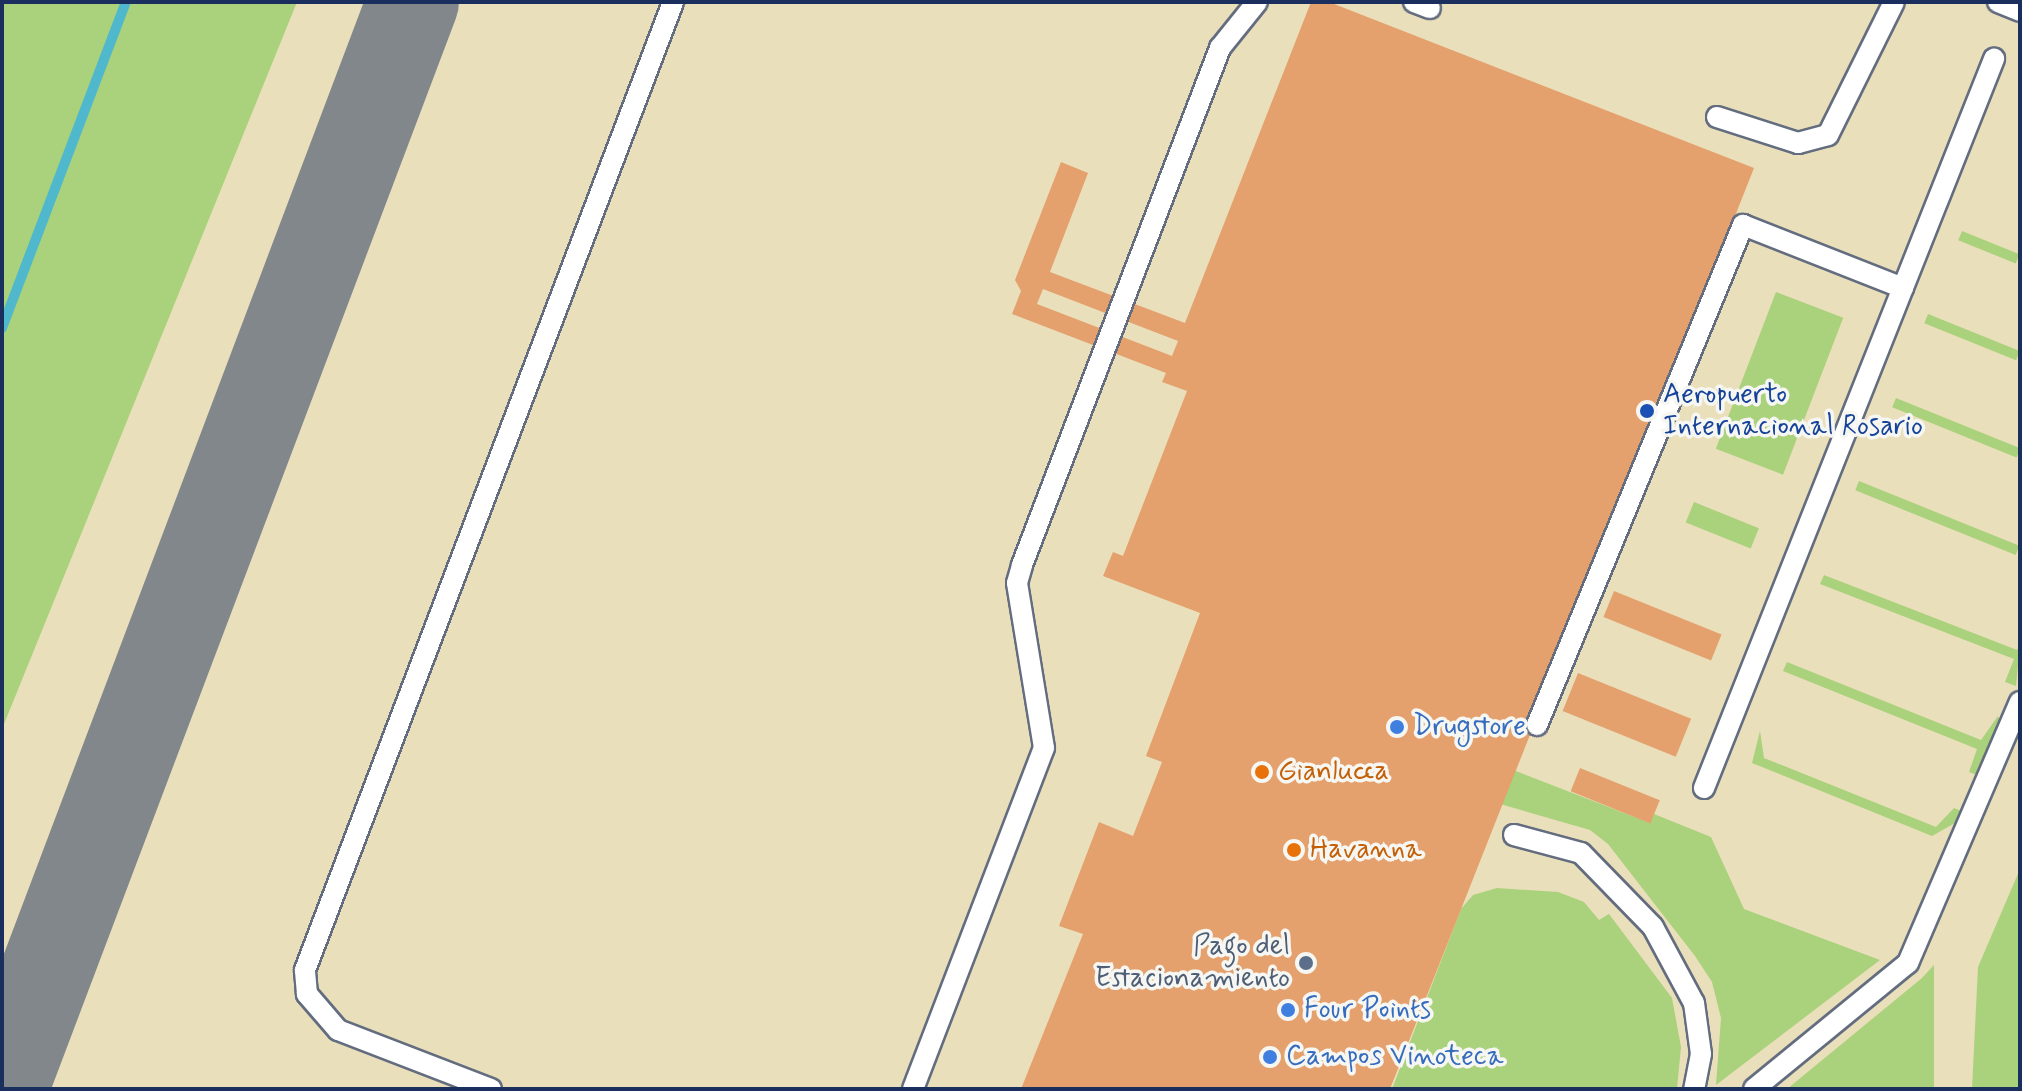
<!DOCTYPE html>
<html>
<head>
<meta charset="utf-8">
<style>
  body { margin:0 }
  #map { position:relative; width:2022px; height:1091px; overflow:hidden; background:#eadfbb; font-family:Mynerve,sans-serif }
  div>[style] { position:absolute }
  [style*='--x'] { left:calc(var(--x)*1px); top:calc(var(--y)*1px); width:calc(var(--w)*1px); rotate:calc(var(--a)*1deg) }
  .green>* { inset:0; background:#aad17b; transform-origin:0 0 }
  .stream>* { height:10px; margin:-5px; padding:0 5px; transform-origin:5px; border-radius:5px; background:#4fb8cc }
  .taxiway>* { height:92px; margin:-46px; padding:0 46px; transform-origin:46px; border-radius:46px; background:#82878c }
  .building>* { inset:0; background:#e4a16d; transform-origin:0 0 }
  .roads { filter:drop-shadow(2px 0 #636d7f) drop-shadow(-2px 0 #636d7f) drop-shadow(0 2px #636d7f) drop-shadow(0 -2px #636d7f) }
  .service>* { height:20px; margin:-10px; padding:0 10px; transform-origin:10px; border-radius:10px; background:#fff }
  .dots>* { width:22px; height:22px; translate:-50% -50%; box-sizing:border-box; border:4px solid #f6f6f2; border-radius:50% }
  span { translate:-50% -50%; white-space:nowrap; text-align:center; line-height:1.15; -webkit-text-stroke:7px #f6f6f2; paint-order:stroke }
  .transit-label { font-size:28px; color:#164399 }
  .left { translate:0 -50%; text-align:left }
  .shop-label { font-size:28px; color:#366cbe }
  .food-label { font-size:28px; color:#c56008 }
  .service-label { font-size:28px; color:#4e5e75 }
  .right { translate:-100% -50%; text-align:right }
  .frame { position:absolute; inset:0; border:4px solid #1b2f5e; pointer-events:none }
</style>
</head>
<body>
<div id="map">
  <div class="green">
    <i style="clip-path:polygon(2px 2px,297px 2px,2px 729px)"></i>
    <i style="left:1962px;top:231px;width:62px;height:10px;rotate:22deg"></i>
    <i style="left:1776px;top:292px;width:72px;height:168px;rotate:21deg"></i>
    <i style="left:1928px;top:314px;width:99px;height:10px;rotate:22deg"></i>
    <i style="left:1896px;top:398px;width:134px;height:10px;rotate:22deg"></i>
    <i style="left:1859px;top:481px;width:173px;height:10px;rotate:22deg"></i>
    <i style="left:1694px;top:502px;width:70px;height:22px;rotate:22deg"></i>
    <i style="clip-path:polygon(1824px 575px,2017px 650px,2020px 644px,2016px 686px,2005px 682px,2014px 659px,1820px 584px)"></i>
    <i style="clip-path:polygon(1787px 662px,1981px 740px,1998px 716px,2001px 723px,1979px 776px,1969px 772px,1977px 749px,1783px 671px)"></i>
    <i style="clip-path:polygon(1760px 731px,1764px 758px,1936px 827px,1954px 808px,1964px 812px,1962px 819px,1932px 836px,1752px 763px)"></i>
    <i style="clip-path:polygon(1508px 768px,1650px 823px,1654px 814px,1711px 837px,1744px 909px,1880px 960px,1716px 1085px,1721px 1018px,1712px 982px,1695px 956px,1608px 844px,1590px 830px,1500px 804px)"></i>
    <i style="clip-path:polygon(2020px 869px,2020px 1089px,1972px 1089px,1978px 967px)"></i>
    <i style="clip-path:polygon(1497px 888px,1558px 892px,1584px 902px,1599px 920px,1609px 914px,1672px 998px,1681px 1047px,1677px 1089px,1392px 1089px,1461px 909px,1473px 895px)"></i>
    <i style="clip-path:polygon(1934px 965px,1934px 1089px,1787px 1089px,1922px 978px)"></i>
  </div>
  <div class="stream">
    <i style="--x:2;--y:328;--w:349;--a:-69.2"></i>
  </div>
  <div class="taxiway">
    <i style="--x:2;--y:1089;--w:1162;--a:-69.29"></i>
  </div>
  <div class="building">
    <i style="clip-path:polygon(evenodd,1311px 2px,1329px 2px,1754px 168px,1390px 1089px,1021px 1089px,1083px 934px,1059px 926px,1099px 822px,1133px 836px,1162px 762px,1146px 756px,1200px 613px,1103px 576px,1113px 552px,1123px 556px,1187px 391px,1162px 382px,1166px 373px,1012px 314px,1021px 291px,1015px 280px,1061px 162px,1088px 173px,1050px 272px,1185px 323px,1311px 2px,1043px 289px,1178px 341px,1172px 356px,1037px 304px,1043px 289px)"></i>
    <i style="left:1614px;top:591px;width:116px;height:28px;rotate:22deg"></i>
    <i style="left:1578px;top:673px;width:122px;height:41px;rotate:22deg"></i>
    <i style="left:1580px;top:768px;width:86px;height:25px;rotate:22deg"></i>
  </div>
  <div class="roads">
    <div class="service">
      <i style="--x:1414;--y:2;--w:17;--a:21"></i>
      <i style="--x:1998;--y:2;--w:24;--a:22"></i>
      <i style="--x:1717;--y:117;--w:85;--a:17.8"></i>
      <i style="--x:1798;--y:143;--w:31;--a:-15"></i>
      <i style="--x:1828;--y:135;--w:148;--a:-63.6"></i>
      <i style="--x:1537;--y:725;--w:541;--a:-67.61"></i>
      <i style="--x:1743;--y:225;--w:172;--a:21.5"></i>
      <i style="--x:1704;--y:788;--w:785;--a:-68.31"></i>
      <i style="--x:1514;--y:835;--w:69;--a:15"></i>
      <i style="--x:1581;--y:853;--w:103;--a:45.8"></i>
      <i style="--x:1653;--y:927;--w:86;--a:61.7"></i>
      <i style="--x:1694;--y:1003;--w:51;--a:82.2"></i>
      <i style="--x:1701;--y:1054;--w:36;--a:101"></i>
      <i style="--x:491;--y:1089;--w:164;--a:-158.9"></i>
      <i style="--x:338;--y:1030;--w:48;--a:-130.7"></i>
      <i style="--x:307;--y:994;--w:24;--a:-95"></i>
      <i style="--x:305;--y:970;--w:1036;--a:-69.18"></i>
      <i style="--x:913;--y:1089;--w:365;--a:-69"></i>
      <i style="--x:1044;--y:748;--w:167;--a:-99.3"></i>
      <i style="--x:1017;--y:583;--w:19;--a:-74"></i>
      <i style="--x:1022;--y:565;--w:554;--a:-69.04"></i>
      <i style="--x:1220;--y:48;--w:59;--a:-51.2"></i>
      <i style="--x:1754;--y:1089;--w:199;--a:-39.3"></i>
      <i style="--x:1908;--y:963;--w:284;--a:-66.8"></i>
    </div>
  </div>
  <div class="dots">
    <i style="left:1647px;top:411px;background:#1a4fb4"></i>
    <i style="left:1397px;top:727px;background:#3f7fe0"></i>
    <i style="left:1262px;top:772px;background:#e8710a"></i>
    <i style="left:1294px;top:850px;background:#e8710a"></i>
    <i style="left:1306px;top:963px;background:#5c6f8a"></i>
    <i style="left:1288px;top:1010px;background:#3f7fe0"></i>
    <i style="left:1270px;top:1057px;background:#3f7fe0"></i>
  </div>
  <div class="transit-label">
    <span class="left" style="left:1663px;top:411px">Aeropuerto<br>Internacional Rosario</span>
  </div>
  <div class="shop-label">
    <span class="left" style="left:1413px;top:727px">Drugstore</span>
    <span class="left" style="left:1304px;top:1010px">Four Points</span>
    <span class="left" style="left:1286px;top:1057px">Campos Vinoteca</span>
  </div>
  <div class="food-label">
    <span class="left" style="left:1278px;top:772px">Gianlucca</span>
    <span class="left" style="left:1310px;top:850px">Havanna</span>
  </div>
  <div class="service-label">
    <span class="right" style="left:1290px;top:963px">Pago del<br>Estacionamiento</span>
  </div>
  <div class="frame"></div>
</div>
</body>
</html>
